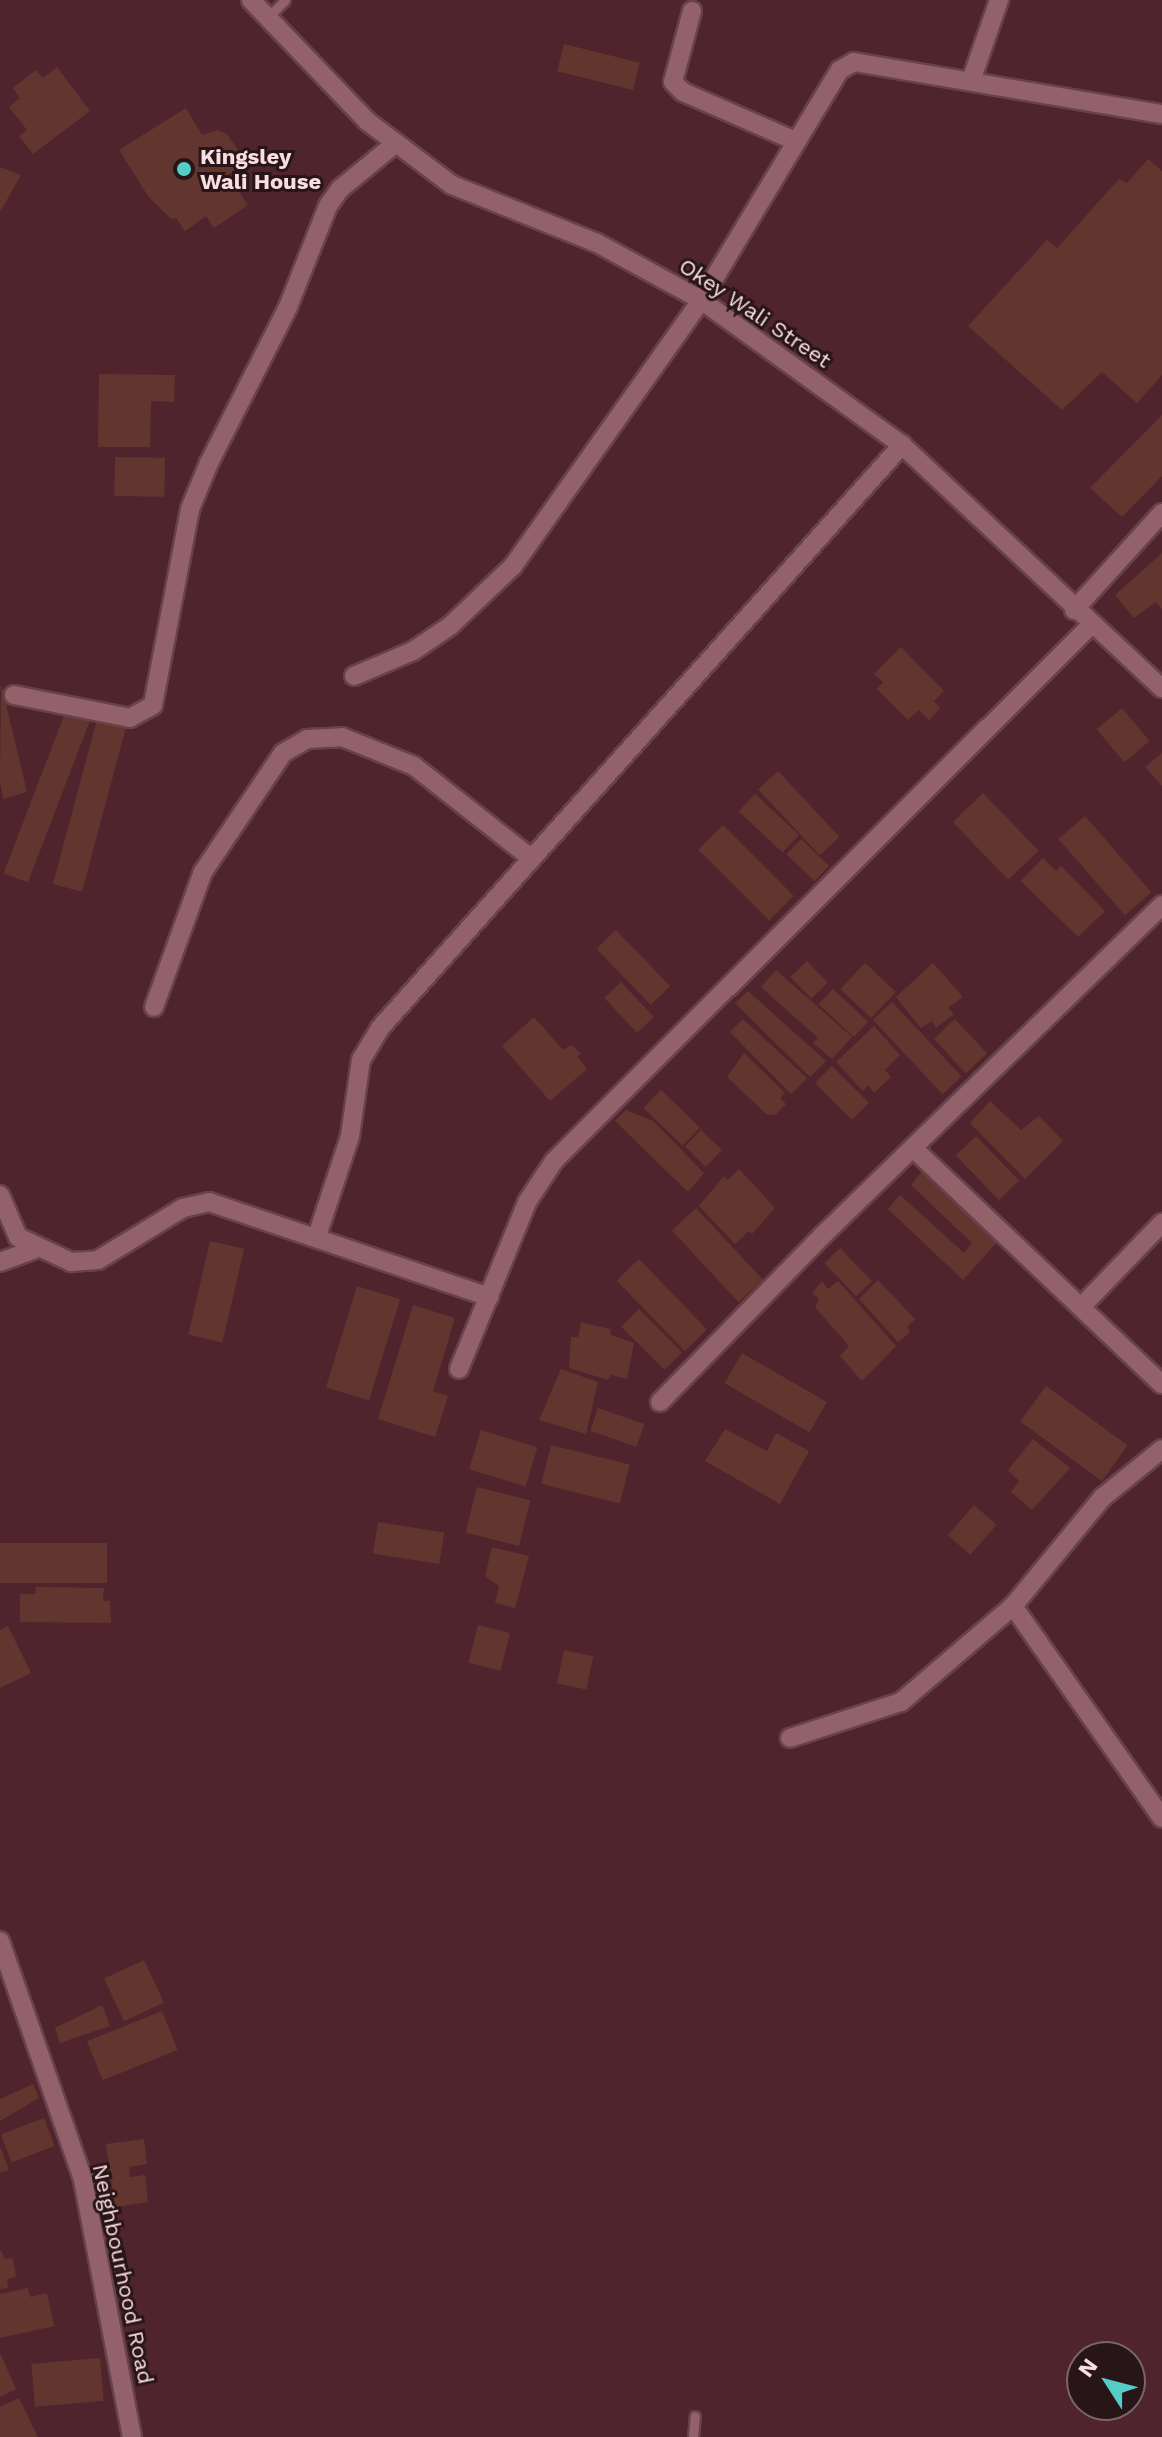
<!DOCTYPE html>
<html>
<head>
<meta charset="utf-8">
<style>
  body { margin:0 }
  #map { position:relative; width:1162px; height:2437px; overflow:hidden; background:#4f242c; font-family:"Work Sans",sans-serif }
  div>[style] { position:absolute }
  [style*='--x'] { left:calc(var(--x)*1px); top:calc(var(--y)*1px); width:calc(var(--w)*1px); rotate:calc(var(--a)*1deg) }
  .building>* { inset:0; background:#62362f; transform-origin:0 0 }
  .roads { filter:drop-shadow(2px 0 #67424a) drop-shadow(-2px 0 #67424a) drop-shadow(0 2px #67424a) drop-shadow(0 -2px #67424a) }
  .lane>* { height:9px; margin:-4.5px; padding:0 4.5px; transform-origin:4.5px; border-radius:4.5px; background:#936169 }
  .street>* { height:18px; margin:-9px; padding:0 9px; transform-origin:9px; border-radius:9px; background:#936169 }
  .dots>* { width:22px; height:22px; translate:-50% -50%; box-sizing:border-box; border:4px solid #281518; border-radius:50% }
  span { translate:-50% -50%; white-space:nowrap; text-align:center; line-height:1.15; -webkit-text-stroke:6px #281518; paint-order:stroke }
  .poi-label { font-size:22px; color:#fadde1; font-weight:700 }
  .left { translate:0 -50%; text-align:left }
  .street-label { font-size:22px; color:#fadde1 }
  .north { position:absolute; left:1066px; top:2341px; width:80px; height:80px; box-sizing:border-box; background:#281518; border:2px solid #7c6568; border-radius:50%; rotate:306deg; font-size:22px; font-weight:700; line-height:32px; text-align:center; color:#fadde1 }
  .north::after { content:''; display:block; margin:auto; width:28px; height:36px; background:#55cdc6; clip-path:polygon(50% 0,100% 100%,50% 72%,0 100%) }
</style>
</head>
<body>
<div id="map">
  <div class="building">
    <i style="left:564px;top:44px;width:78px;height:28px;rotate:14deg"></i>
    <i style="clip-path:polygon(57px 67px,90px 111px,33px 154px,19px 136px,27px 130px,9px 107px,20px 98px,13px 88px,36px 70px,43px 78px)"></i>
    <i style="clip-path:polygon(186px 108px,202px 135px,217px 130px,227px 134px,246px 162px,228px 175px,248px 205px,214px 228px,206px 216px,185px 231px,176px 218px,171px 219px,148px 196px,119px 150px)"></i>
    <i style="clip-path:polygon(1148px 159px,1162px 171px,1162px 375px,1137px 403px,1102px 372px,1062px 410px,968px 326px,1047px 240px,1057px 248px,1119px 179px,1127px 183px)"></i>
    <i style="clip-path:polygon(0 167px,21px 175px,0 212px)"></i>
    <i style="clip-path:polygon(99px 374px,175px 375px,174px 402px,151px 401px,150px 447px,98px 447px)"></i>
    <i style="clip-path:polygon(1162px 415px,1162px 476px,1122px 517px,1090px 488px)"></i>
    <i style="left:115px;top:457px;width:50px;height:39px;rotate:1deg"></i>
    <i style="clip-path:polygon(1162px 553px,1162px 609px,1156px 602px,1134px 618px,1115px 595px)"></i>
    <i style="clip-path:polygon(901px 647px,944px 691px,934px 701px,940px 708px,929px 720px,919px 710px,908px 720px,877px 689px,883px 682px,874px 674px)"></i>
    <i style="clip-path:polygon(1px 683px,27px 792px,3px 799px,0 782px)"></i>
    <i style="left:67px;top:708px;width:26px;height:177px;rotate:21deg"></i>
    <i style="left:1122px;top:708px;width:43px;height:33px;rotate:50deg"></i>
    <i style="left:98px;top:716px;width:30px;height:174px;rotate:15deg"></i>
    <i style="clip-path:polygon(1162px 753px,1162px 786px,1145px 767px)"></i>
    <i style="left:778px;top:771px;width:90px;height:27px;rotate:47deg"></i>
    <i style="left:983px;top:793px;width:80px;height:42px;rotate:46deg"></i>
    <i style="left:755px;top:794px;width:60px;height:24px;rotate:43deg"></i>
    <i style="left:1085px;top:816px;width:101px;height:35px;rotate:49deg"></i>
    <i style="left:723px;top:825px;width:100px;height:35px;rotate:45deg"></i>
    <i style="left:801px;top:839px;width:39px;height:21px;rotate:44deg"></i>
    <i style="clip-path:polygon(1043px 858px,1056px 871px,1061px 866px,1105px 911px,1078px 937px,1021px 881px)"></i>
    <i style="left:616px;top:930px;width:78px;height:27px;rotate:46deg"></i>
    <i style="left:807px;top:961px;width:30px;height:23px;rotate:46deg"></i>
    <i style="left:865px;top:963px;width:42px;height:36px;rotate:43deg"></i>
    <i style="clip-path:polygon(933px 963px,963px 997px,948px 1008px,954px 1014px,936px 1028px,932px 1021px,921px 1028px,896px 997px)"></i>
    <i style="clip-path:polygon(776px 970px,852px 1037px,832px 1059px,813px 1043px,818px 1038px,761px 987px)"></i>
    <i style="left:621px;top:982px;width:48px;height:23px;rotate:47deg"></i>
    <i style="left:833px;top:989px;width:48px;height:21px;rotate:43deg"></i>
    <i style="clip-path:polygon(748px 991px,826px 1061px,810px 1077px,735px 1003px)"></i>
    <i style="left:892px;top:1002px;width:102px;height:26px;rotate:47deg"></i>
    <i style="clip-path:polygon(534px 1017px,563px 1050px,571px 1045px,581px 1054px,577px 1056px,587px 1069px,550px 1101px,502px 1046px)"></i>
    <i style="clip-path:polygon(743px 1019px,807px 1078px,791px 1094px,730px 1032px)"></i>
    <i style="left:955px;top:1019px;width:47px;height:29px;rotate:47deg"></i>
    <i style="clip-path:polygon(874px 1026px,900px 1055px,885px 1070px,891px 1077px,874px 1093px,868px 1085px,863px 1091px,836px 1062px)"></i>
    <i style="clip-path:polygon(744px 1053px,785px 1093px,780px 1098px,786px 1104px,775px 1115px,766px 1114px,727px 1077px)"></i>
    <i style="left:832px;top:1066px;width:52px;height:24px;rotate:45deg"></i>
    <i style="left:661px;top:1090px;width:54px;height:25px;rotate:44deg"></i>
    <i style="clip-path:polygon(990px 1101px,1021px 1130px,1039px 1116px,1063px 1141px,1025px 1179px,970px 1123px)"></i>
    <i style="clip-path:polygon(626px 1110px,653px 1121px,704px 1173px,688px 1192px,615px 1121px)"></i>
    <i style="left:701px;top:1130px;width:29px;height:23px;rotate:44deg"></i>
    <i style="left:976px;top:1136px;width:62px;height:28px;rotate:46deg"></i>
    <i style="clip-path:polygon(739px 1169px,775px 1208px,752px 1234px,749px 1231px,735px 1244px,699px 1206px,724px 1176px,728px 1180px)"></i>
    <i style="clip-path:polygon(923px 1170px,999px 1240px,963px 1280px,888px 1209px,900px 1195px,964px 1253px,972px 1243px,911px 1185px)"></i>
    <i style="left:696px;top:1208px;width:98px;height:33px;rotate:47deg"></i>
    <i style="left:210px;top:1241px;width:35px;height:96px;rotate:13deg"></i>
    <i style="left:840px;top:1248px;width:46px;height:22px;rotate:46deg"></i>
    <i style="left:639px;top:1259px;width:98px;height:31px;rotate:46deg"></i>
    <i style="clip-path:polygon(878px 1280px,915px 1319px,907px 1327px,910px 1332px,898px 1342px,859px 1299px)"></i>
    <i style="clip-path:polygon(822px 1281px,828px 1289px,838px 1281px,896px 1346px,862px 1381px,840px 1356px,849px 1346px,815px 1307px,819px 1299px,812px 1293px)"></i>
    <i style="left:357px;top:1286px;width:45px;height:106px;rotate:17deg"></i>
    <i style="clip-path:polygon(413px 1305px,455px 1318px,433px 1391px,448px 1396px,435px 1437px,378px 1419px)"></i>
    <i style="left:639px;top:1309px;width:61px;height:25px;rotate:45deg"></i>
    <i style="clip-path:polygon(581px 1322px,610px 1329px,611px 1335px,634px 1343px,627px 1379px,611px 1375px,608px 1380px,569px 1368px,571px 1337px,578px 1337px)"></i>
    <i style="left:742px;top:1353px;width:98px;height:35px;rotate:30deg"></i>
    <i style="clip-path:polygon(561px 1369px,598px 1382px,586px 1434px,539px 1420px)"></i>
    <i style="left:1046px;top:1386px;width:101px;height:44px;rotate:36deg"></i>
    <i style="left:598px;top:1408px;width:49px;height:24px;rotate:19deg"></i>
    <i style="clip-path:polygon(725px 1429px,767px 1451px,776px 1433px,809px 1451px,780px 1504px,705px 1461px)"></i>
    <i style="left:481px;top:1430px;width:59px;height:41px;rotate:17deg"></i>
    <i style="clip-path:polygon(1033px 1439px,1070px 1468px,1032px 1510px,1011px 1492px,1019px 1481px,1008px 1470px)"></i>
    <i style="left:551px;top:1445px;width:81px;height:40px;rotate:14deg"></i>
    <i style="left:477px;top:1487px;width:55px;height:47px;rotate:14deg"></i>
    <i style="left:974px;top:1505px;width:30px;height:40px;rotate:41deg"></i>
    <i style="left:378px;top:1522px;width:67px;height:32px;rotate:9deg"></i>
    <i style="left:0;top:1543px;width:107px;height:40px"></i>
    <i style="clip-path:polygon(492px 1547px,529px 1556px,515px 1608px,495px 1603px,499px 1586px,485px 1576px)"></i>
    <i style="clip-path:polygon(36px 1587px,104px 1588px,103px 1601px,110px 1601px,111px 1623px,20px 1622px,20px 1594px,35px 1594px)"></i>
    <i style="left:478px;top:1625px;width:33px;height:39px;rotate:14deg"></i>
    <i style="clip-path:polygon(8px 1626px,31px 1673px,0 1688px,0 1630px)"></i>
    <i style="left:564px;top:1650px;width:30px;height:34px;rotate:12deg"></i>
    <i style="left:144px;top:1960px;width:47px;height:44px;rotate:65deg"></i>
    <i style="clip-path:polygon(102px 2005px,110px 2026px,60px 2043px,55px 2028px)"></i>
    <i style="left:162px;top:2011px;width:42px;height:81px;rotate:68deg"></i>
    <i style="clip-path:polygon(33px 2084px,39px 2098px,0 2121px,0 2099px)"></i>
    <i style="left:44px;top:2118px;width:30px;height:46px;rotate:69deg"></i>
    <i style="clip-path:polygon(144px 2139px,147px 2164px,129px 2167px,130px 2177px,145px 2175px,148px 2202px,115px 2207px,106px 2144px)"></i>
    <i style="clip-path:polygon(0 2147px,9px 2170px,0 2173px)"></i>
    <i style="clip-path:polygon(0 2249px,5px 2259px,13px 2258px,16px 2277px,7px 2279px,8px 2288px,0 2289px)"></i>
    <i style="clip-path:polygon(28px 2288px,30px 2297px,47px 2293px,54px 2326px,0 2338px,0 2294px)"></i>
    <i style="clip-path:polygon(0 2353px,16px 2389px,0 2397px)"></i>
    <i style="left:100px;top:2358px;width:43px;height:69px;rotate:85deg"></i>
    <i style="clip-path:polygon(19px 2398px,38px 2437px,0 2437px,0 2407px)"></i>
  </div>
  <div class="roads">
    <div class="lane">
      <i style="--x:268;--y:17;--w:24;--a:-45"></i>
      <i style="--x:693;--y:2437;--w:21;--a:-85"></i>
    </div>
    <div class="street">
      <i style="--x:251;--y:0;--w:168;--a:46.2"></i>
      <i style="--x:367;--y:121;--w:106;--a:37"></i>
      <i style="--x:452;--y:185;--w:156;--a:21.8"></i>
      <i style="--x:597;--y:243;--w:119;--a:28.7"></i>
      <i style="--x:701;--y:300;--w:248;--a:35.8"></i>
      <i style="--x:902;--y:445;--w:356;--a:43.1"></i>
      <i style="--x:692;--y:11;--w:73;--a:105"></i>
      <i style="--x:673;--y:82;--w:14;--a:45"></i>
      <i style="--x:683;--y:92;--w:122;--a:23.6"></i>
      <i style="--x:972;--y:78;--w:83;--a:-70.9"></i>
      <i style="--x:1074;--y:610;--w:131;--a:-47.8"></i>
      <i style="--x:354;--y:676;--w:64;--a:-23"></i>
      <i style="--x:413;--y:651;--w:45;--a:-34"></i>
      <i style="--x:450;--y:626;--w:87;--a:-43.6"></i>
      <i style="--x:513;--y:566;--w:326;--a:-54.7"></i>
      <i style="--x:701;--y:300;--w:269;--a:-58.9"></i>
      <i style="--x:840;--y:70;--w:16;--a:-30"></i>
      <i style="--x:854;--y:62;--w:312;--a:9.6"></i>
      <i style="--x:14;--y:695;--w:118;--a:11.2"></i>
      <i style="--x:130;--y:718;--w:26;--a:-29"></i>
      <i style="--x:153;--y:705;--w:199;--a:-79.3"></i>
      <i style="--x:190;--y:509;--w:50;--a:-67.6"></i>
      <i style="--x:209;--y:463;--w:175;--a:-63.1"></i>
      <i style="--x:288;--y:307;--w:109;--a:-68.4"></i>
      <i style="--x:328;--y:206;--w:21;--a:-55"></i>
      <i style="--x:340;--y:189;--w:72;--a:-39.4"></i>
      <i style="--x:154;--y:1007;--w:144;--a:-70.1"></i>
      <i style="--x:203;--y:872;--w:143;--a:-56.1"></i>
      <i style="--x:283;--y:753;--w:28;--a:-30"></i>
      <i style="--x:307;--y:739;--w:35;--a:-3"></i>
      <i style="--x:342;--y:737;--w:78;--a:21.9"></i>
      <i style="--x:414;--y:766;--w:150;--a:38.2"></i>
      <i style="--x:913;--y:1148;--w:343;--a:43.5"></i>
      <i style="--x:0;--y:1195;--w:46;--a:66.8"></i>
      <i style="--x:18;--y:1237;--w:59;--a:25.3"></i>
      <i style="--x:71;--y:1262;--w:27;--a:-4"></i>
      <i style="--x:98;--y:1260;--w:100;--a:-31.5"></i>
      <i style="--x:183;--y:1208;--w:27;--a:-13"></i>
      <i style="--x:209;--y:1202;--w:296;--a:18.7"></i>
      <i style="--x:317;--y:1236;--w:105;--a:-71.7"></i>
      <i style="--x:350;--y:1136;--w:77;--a:-81.8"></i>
      <i style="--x:361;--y:1060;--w:37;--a:-59"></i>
      <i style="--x:380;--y:1028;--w:783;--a:-48.16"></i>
      <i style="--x:0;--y:1262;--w:37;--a:-20"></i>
      <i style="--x:1081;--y:1307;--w:117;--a:-46"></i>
      <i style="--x:459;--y:1369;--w:180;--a:-67.8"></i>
      <i style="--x:527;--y:1202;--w:49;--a:-56.6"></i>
      <i style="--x:554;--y:1161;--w:759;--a:-44.95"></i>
      <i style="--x:660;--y:1402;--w:232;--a:-45.7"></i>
      <i style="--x:822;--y:1236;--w:475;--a:-44.2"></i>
      <i style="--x:1013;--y:1606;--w:259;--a:54.9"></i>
      <i style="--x:790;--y:1738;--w:117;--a:-18"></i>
      <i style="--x:901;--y:1702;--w:148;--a:-40.6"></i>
      <i style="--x:1013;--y:1606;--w:141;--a:-50.5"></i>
      <i style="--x:1103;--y:1497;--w:76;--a:-39.1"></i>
      <i style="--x:0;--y:1941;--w:253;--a:70.8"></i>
      <i style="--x:83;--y:2180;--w:262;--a:79.2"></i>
    </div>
  </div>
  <div class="dots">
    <i style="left:184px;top:169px;background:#55cdc6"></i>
  </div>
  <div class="poi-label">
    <span class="left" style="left:200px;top:169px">Kingsley<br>Wali House</span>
  </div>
  <div class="street-label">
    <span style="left:755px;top:313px;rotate:34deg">Okey Wali Street</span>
    <span style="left:123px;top:2274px;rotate:78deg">Neighbourhood Road</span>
  </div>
  <div class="north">N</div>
</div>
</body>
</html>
